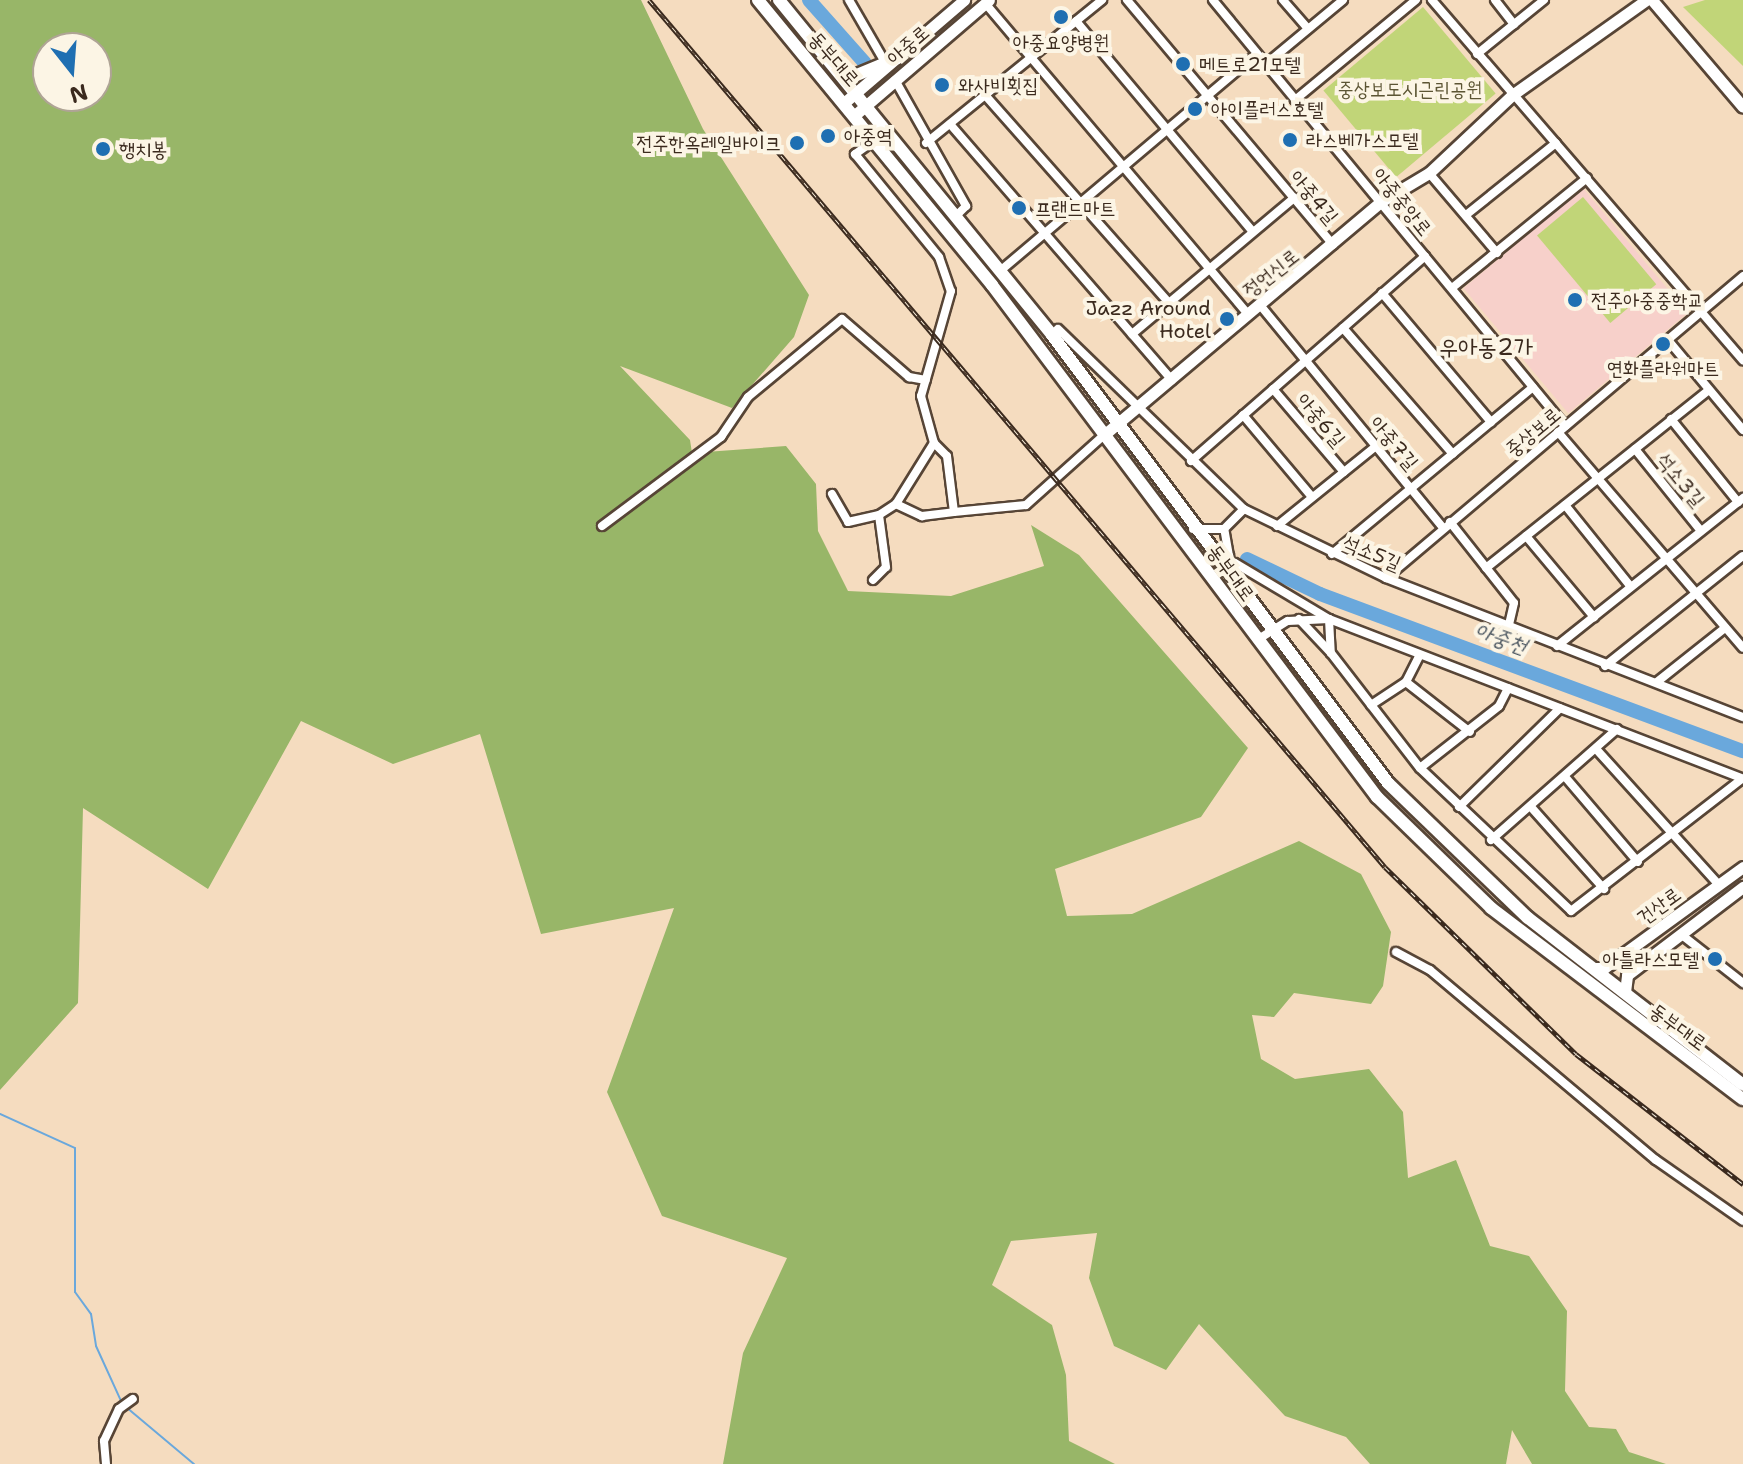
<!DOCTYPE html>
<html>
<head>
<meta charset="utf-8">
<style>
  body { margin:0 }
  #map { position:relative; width:1743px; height:1464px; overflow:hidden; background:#f5dcbf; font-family:"Shantell Sans","Poor Story",sans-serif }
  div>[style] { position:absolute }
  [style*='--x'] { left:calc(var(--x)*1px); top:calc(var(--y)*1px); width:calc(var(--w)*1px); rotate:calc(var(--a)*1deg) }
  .built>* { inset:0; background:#f7d0ca; transform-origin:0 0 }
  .green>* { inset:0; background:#c1d578; transform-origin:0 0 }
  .forest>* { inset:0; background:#98b668 }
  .stream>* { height:2px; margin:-1px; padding:0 1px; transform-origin:1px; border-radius:1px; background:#6aa8dc }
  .river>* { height:14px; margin:-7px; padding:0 7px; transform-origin:7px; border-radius:7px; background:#6aa8dc }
  .roads { filter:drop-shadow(2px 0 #574536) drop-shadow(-2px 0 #574536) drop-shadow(0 2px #574536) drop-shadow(0 -2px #574536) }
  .street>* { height:8px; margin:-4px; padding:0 4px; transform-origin:4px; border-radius:4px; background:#fff }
  .secondary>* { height:11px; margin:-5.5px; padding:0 5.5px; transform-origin:5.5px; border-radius:5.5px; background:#fff }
  .primary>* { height:12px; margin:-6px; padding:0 6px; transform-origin:6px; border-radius:6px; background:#fff }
  .rail>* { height:5px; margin-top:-2.5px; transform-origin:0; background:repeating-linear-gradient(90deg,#fcf5e5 0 6px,#3b2a1e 0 12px); box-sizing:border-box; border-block:2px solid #3b2a1e }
  .dots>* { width:22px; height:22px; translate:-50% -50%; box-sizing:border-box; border:4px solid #fcf5e5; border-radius:50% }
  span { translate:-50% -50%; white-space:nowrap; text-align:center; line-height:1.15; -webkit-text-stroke:8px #fcf5e5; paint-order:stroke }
  .poi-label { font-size:20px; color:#3b2a1e }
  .left { translate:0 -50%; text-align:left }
  .right { translate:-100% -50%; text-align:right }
  .street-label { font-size:20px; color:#3b2a1e }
  .park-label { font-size:20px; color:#5c5534 }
  .water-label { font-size:22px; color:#4b5660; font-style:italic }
  .quarter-label { font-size:24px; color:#3b2a1e }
  .north { position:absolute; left:32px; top:32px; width:80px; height:80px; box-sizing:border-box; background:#fcf5e5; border:2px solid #afa495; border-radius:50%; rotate:163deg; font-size:22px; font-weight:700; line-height:32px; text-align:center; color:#3b2a1e }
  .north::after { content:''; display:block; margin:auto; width:28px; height:36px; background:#1f6fb2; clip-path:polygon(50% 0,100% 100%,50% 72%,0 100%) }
</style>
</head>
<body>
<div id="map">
  <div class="built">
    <i style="left:1583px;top:188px;width:163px;height:156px;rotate:50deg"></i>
  </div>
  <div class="green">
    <i style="clip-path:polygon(1705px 0,1743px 0,1743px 66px,1683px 7px)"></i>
    <i style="left:1423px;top:7px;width:113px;height:130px;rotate:50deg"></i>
    <i style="left:1583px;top:197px;width:114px;height:60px;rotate:50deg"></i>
  </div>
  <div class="forest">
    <i style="clip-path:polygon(evenodd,0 0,641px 0,703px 129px,809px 295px,794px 337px,732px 408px,620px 366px,690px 440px,692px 453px,786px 446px,816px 484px,818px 531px,848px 591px,951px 596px,1044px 566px,1031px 525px,1079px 555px,1248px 748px,1201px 817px,1055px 869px,1067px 916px,1132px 914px,1299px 841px,1361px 874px,1391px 932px,1383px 986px,1371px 1004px,1294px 993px,1274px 1017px,1252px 1015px,1261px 1059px,1295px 1079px,1369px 1069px,1403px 1112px,1408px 1178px,1456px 1160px,1490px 1246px,1529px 1256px,1567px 1311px,1565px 1391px,1589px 1427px,1616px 1429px,1629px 1452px,1666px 1464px,1532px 1464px,1512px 1430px,1506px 1464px,1370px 1464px,1346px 1437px,1285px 1416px,1199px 1324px,1166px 1370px,1114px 1346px,1089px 1278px,1097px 1233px,1011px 1241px,992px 1285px,1052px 1325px,1066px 1375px,1069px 1441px,1115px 1464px,723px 1464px,743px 1353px,787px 1258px,662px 1216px,607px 1092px,674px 908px,541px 934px,480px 734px,393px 764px,301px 721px,208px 889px,83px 808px,78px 1003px,0 1090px,0 0,48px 48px,96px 48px,96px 96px,48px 96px,48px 48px)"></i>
  </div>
  <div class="stream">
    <i style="--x:0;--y:1114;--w:82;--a:24.4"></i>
    <i style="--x:75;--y:1148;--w:144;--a:90"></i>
    <i style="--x:75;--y:1292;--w:27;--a:54"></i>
    <i style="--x:91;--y:1314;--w:32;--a:81"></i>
    <i style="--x:96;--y:1346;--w:63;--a:65.5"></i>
    <i style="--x:126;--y:1407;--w:89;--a:40"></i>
  </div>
  <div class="river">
    <i style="--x:809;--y:0;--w:84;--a:48.4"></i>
    <i style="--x:1247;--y:559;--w:81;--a:25.6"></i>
    <i style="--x:1320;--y:594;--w:451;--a:20.4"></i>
  </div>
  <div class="roads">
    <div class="street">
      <i style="--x:849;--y:0;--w:68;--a:60"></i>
      <i style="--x:1127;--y:0;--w:320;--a:49.9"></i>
      <i style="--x:1213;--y:0;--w:553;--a:50.43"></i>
      <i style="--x:1283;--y:0;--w:38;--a:49"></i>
      <i style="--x:1432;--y:0;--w:476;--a:49.2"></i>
      <i style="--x:1495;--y:0;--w:31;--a:52"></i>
      <i style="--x:985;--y:3;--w:407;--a:49.8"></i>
      <i style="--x:1076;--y:21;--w:275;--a:50"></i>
      <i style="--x:1477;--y:54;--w:86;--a:-38.9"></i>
      <i style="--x:1266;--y:64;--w:100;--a:-39.7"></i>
      <i style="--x:895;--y:80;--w:145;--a:60.6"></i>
      <i style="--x:966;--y:206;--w:11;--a:135"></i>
      <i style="--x:985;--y:95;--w:278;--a:48.5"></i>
      <i style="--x:1295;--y:100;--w:157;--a:-39.6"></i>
      <i style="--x:950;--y:124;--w:339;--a:49.1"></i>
      <i style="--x:876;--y:139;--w:26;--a:144"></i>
      <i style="--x:855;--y:154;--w:133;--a:50.8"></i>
      <i style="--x:939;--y:257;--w:36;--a:71"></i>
      <i style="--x:951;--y:291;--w:109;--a:105.9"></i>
      <i style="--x:921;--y:396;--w:49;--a:74.5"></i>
      <i style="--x:934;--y:443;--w:18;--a:45"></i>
      <i style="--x:947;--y:456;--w:56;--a:82.9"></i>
      <i style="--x:954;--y:512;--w:72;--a:-5.6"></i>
      <i style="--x:1026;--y:505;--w:106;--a:-41.9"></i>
      <i style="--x:926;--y:143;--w:227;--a:-39.1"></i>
      <i style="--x:1429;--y:173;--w:105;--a:49.6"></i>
      <i style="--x:1466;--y:215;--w:115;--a:-38.7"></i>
      <i style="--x:1000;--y:271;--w:336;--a:-40.2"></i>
      <i style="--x:1452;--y:288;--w:174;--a:-39.2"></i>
      <i style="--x:1382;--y:293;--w:169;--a:49.8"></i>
      <i style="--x:1260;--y:305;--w:288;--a:50.6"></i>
      <i style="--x:1343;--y:328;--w:167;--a:48.9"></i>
      <i style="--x:1132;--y:334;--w:212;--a:-40"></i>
      <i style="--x:1052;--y:335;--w:8;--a:-45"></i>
      <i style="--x:1058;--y:329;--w:259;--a:44.1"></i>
      <i style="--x:1244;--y:509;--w:158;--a:25.9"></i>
      <i style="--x:1386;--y:578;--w:383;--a:21.3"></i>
      <i style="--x:1668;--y:340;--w:117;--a:50.2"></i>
      <i style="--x:1273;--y:389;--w:109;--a:49.5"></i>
      <i style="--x:1243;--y:415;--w:107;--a:49.9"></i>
      <i style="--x:1671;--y:419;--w:107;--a:51.1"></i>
      <i style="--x:1558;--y:432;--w:284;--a:49.4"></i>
      <i style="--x:1635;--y:449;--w:105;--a:51.2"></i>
      <i style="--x:1191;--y:461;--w:311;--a:-41.2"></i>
      <i style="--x:832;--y:494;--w:32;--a:60"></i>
      <i style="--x:848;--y:522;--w:32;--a:-13"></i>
      <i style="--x:879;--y:515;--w:20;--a:-33"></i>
      <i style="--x:896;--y:504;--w:72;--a:-58.1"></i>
      <i style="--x:896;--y:504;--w:29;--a:25"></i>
      <i style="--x:922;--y:516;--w:32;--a:-7"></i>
      <i style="--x:1565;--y:505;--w:105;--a:51.2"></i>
      <i style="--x:1450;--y:522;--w:103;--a:51.7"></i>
      <i style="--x:1514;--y:603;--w:22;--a:103"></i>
      <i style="--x:602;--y:526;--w:149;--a:-36.8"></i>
      <i style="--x:721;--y:437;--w:48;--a:-56"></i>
      <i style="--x:748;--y:397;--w:122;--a:-39.7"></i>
      <i style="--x:842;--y:319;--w:89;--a:40.9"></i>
      <i style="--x:909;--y:377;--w:17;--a:10"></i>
      <i style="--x:1277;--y:526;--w:127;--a:-38.9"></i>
      <i style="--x:1193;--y:529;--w:31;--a:0"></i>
      <i style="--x:1224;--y:529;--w:28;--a:-45"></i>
      <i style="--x:1526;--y:536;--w:106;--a:50"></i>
      <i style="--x:1332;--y:554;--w:261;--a:-39.7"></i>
      <i style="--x:1219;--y:562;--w:12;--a:-31"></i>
      <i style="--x:1229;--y:556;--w:27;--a:-100"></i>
      <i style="--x:1486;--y:568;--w:285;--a:-38.6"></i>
      <i style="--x:1227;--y:571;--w:11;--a:-45"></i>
      <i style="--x:1235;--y:563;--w:109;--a:30.8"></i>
      <i style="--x:1329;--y:619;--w:444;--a:21.1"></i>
      <i style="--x:1386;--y:578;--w:468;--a:-40.2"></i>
      <i style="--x:873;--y:580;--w:18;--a:-45"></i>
      <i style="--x:886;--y:567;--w:52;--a:-97.7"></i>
      <i style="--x:1299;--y:619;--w:45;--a:46.8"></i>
      <i style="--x:1257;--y:640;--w:36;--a:-32"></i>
      <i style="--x:1288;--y:621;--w:41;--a:-2.8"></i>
      <i style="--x:1329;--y:619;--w:34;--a:87"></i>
      <i style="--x:1331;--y:653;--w:145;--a:52.3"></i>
      <i style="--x:1420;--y:768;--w:208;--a:43.4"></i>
      <i style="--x:1571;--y:911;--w:216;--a:-37.7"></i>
      <i style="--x:1557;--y:646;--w:238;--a:-38.5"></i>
      <i style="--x:1605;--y:666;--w:176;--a:-38.6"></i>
      <i style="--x:1406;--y:682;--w:81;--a:38"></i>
      <i style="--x:1657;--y:682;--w:87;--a:-38.5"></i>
      <i style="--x:1371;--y:705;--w:42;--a:-33.3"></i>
      <i style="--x:1406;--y:682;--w:29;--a:-63"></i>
      <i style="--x:1597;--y:750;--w:182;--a:47.9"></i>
      <i style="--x:1420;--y:768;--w:100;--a:-38.1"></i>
      <i style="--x:1499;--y:706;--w:20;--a:-63"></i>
      <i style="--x:1567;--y:779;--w:109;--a:49.5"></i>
      <i style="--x:1459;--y:807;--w:141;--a:-44.4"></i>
      <i style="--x:1531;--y:807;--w:110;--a:48.3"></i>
      <i style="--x:1491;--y:840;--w:168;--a:-41.4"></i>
      <i style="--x:1682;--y:935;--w:78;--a:38.2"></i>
      <i style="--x:1396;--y:952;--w:38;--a:28"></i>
      <i style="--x:1430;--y:970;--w:295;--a:40.1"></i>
      <i style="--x:1656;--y:1160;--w:106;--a:35"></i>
      <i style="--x:106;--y:1464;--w:23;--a:-95"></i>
      <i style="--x:104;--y:1441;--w:35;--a:-65"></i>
      <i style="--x:119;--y:1409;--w:17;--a:-36"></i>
    </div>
    <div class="secondary">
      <i style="--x:1652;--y:0;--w:140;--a:49.6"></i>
      <i style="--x:845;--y:102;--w:157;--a:-40.6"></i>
      <i style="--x:856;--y:114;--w:175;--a:-40.6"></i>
      <i style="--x:1105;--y:434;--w:362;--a:-40.1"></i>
      <i style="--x:1382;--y:201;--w:55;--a:-30.8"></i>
      <i style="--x:1429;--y:173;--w:114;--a:-43.2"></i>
      <i style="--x:1512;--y:95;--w:164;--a:-35.3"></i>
      <i style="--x:1593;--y:968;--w:11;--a:0"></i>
      <i style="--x:1604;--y:968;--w:172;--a:-36"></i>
      <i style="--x:1625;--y:992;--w:17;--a:-83"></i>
      <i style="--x:1627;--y:975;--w:146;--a:-37.2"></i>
    </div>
    <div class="primary">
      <i style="--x:758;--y:0;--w:369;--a:50.6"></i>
      <i style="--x:992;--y:285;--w:641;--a:53.06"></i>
      <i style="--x:1377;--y:797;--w:159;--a:44.2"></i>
      <i style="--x:1491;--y:908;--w:316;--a:37.2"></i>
      <i style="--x:779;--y:0;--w:432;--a:50.8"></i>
      <i style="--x:1052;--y:335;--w:560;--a:53.13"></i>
      <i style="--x:1388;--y:783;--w:194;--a:44"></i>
      <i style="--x:1528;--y:918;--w:272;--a:37.8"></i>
      <i style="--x:847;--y:79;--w:55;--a:-22.4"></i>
    </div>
  </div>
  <div class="rail">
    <i style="--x:649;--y:0;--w:1137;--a:49.67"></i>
    <i style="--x:1385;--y:867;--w:267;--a:44.4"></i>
    <i style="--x:1576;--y:1054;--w:212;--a:37.9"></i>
  </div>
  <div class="dots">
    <i style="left:1061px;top:17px;background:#1f6fb2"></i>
    <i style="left:1183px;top:64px;background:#1f6fb2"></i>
    <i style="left:942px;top:85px;background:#1f6fb2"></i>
    <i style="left:1195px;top:109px;background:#1f6fb2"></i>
    <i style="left:828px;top:136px;background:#1f6fb2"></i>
    <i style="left:1290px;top:140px;background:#1f6fb2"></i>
    <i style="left:797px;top:143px;background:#1f6fb2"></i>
    <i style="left:103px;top:149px;background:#1f6fb2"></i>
    <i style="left:1019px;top:208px;background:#1f6fb2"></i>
    <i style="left:1575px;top:300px;background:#1f6fb2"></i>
    <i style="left:1227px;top:319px;background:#1f6fb2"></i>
    <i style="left:1663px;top:344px;background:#1f6fb2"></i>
    <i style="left:1715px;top:959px;background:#1f6fb2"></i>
  </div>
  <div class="poi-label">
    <span style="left:1061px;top:42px">아중요양병원</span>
    <span class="left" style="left:1199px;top:64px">메트로21모텔</span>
    <span class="left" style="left:958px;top:85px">와사비횟집</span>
    <span class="left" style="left:1211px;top:109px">아이플러스호텔</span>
    <span class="left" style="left:844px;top:136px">아중역</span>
    <span class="left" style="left:1306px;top:140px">라스베가스모텔</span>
    <span class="right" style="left:781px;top:143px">전주한옥레일바이크</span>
    <span class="left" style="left:119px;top:149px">행치봉</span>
    <span class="left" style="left:1035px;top:208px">프랜드마트</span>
    <span class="left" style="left:1591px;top:300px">전주아중중학교</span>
    <span class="right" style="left:1211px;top:320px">Jazz Around<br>Hotel</span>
    <span style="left:1663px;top:368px">연화플라워마트</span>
    <span class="right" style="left:1699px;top:959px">아틀라스모텔</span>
  </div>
  <div class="street-label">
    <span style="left:908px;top:45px;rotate:-41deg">아중로</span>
    <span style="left:834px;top:59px;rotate:49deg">동부대로</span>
    <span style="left:1314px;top:197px;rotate:50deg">아중4길</span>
    <span style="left:1402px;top:202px;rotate:51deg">아중중앙로</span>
    <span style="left:1271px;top:273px;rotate:-38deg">정언신로</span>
    <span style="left:1321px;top:420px;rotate:50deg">아중6길</span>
    <span style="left:1533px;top:432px;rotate:-40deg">중상보로</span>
    <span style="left:1394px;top:443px;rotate:50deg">아중7길</span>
    <span style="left:1681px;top:480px;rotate:51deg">석소3길</span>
    <span style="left:1372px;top:553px;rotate:23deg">석소5길</span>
    <span style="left:1231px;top:573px;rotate:54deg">동부대로</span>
    <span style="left:1659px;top:906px;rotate:-36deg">건산로</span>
    <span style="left:1678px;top:1027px;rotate:36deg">동부대로</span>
  </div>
  <div class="park-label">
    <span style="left:1410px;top:89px">중상보도시근린공원</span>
  </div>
  <div class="water-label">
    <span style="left:1501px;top:638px;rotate:20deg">아중천</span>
  </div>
  <div class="quarter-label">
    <span style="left:1486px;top:348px">우아동2가</span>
  </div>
  <div class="north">N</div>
</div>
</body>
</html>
